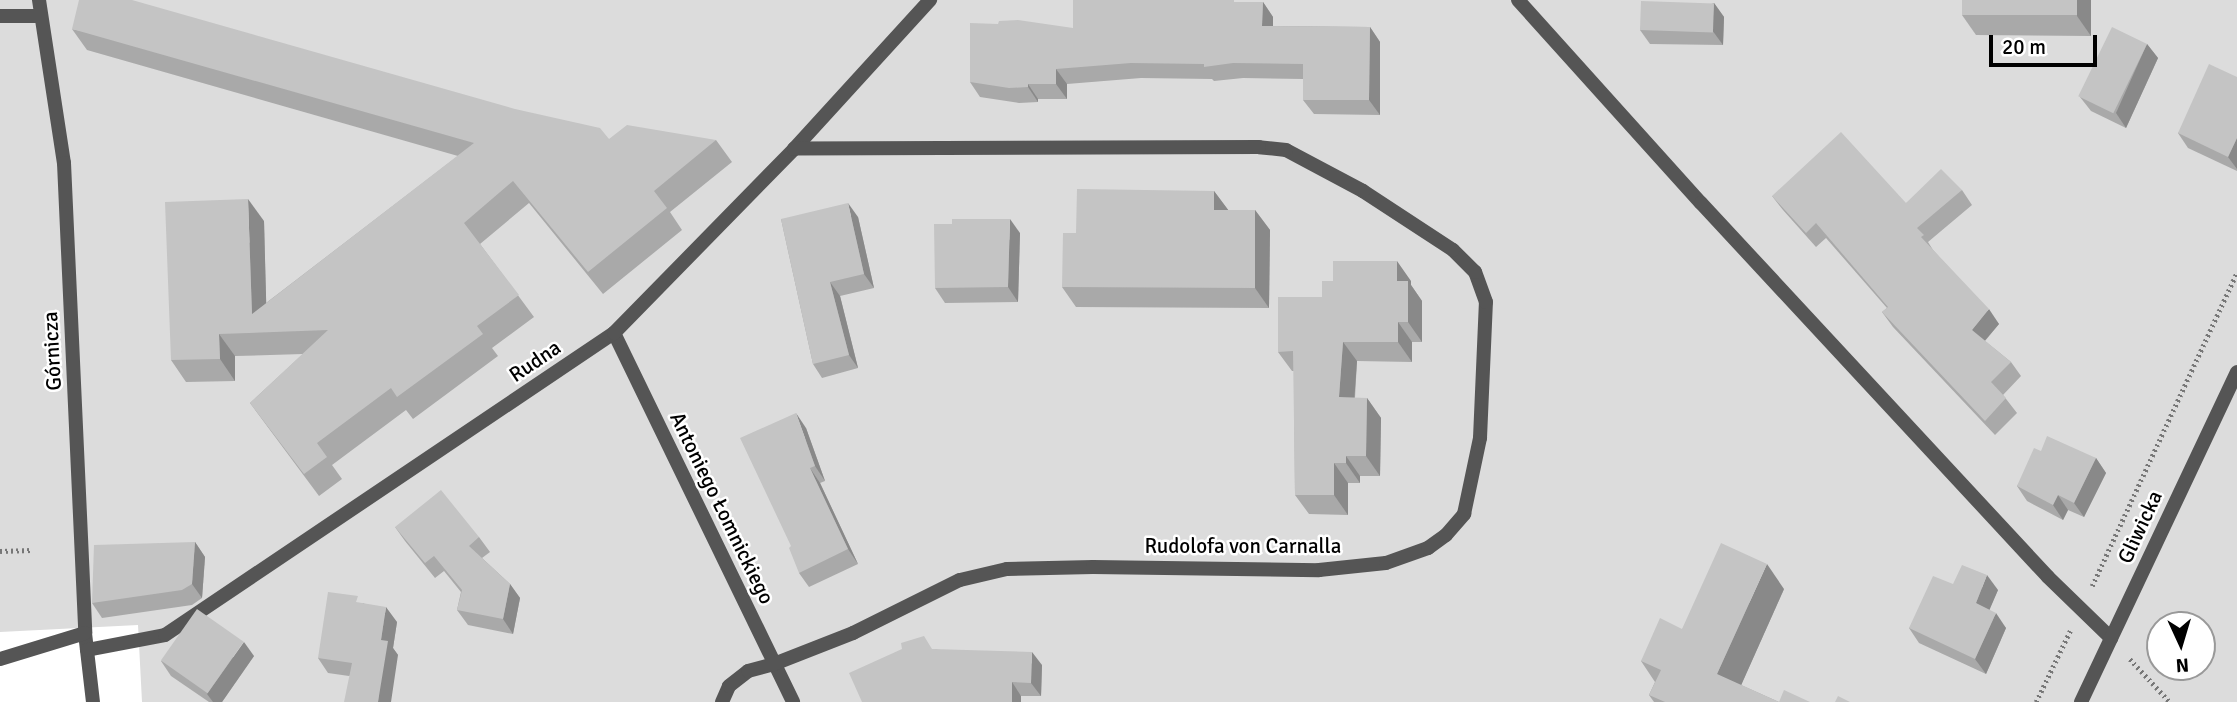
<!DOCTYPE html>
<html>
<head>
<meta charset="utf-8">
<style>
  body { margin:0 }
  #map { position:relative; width:2237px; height:702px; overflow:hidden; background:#fff; font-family:Signika,sans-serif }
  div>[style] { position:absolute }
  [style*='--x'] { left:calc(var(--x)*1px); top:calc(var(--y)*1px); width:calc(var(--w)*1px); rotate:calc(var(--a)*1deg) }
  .green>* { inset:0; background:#dcdcdc }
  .path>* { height:4.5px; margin-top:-2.25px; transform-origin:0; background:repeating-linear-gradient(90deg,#777 0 2px,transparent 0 5.5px) }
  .service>* { height:14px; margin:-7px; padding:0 7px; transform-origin:7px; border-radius:7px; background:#555 }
  .minor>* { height:14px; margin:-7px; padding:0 7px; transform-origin:7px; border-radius:7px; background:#555 }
  .tertiary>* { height:14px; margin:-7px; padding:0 7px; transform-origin:7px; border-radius:7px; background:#555 }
  .wall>* { inset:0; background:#a9a9a9 }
  .shaded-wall>* { inset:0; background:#898989 }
  .building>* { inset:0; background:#c4c4c4; transform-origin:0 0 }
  span { translate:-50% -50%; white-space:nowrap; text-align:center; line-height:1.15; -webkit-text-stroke:5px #fff; paint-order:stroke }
  .street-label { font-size:21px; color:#000 }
  .north { position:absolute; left:2146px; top:611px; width:70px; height:70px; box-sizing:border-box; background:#fff; border:2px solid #999; border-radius:50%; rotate:176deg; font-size:19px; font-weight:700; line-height:28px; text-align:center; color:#000 }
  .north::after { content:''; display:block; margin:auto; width:24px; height:32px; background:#000; clip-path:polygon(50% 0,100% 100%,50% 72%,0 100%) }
  .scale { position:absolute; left:1989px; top:35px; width:108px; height:32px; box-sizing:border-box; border:4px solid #000; border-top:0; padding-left:9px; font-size:21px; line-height:24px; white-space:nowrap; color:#000; -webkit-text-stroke:5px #fff; paint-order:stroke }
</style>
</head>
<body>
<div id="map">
  <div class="green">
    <i style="clip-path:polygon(evenodd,0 0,2237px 0,2237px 702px,142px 702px,138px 625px,0 632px,0 0,2160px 625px,2202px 625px,2202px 667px,2160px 667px,2160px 625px)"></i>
  </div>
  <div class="path">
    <i style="--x:0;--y:551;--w:32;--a:-2"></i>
    <i style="--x:2092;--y:586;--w:346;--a:-65.2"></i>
    <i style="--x:2130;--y:659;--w:59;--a:47.1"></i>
    <i style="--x:2036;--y:702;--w:79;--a:-64.4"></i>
  </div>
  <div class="service">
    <i style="--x:0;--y:16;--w:41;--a:0"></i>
  </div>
  <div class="minor">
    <i style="--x:39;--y:0;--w:165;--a:81.3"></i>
    <i style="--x:64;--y:163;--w:470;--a:87.4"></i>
    <i style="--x:85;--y:633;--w:69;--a:83.4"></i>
    <i style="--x:1518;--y:0;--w:273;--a:48"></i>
    <i style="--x:1701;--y:203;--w:510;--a:47.14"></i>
    <i style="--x:2048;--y:577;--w:88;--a:44.1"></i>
    <i style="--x:614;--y:333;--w:410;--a:64.1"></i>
    <i style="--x:87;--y:650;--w:79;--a:-10.9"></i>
    <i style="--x:165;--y:635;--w:541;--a:-33.93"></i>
    <i style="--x:614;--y:333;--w:257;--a:-45.6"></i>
    <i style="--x:794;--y:149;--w:202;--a:-47.6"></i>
    <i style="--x:0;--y:659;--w:89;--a:-17"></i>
    <i style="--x:722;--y:702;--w:17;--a:-66"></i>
    <i style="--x:729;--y:686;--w:24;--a:-38"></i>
    <i style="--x:748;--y:671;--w:27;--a:-15"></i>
    <i style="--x:774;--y:664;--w:85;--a:-21.4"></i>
    <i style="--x:853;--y:633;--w:119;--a:-26.4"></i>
    <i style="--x:960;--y:580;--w:48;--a:-13.2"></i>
    <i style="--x:1007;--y:569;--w:86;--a:-1.3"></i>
    <i style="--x:1093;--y:567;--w:226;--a:0.8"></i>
    <i style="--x:1319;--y:570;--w:67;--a:-6"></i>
    <i style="--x:1386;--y:563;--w:45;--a:-19.7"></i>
    <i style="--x:1428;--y:548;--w:22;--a:-36"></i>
    <i style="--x:1446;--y:535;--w:28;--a:-49"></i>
    <i style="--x:1464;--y:514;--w:78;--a:-78.1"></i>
    <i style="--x:1480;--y:438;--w:136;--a:-87.5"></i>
    <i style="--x:1486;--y:302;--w:32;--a:-110"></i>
    <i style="--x:1475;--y:272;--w:31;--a:-135"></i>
    <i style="--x:1453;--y:250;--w:108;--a:-146.8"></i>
    <i style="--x:1363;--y:191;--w:87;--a:-152"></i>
    <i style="--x:1286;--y:150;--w:27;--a:-174"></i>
    <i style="--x:1259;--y:147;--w:465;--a:179.8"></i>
  </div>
  <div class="tertiary">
    <i style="--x:2081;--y:702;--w:365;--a:-64.7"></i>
  </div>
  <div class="wall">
    <i style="clip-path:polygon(1962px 0,2091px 0,2091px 36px,1976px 35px,1962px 15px)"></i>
    <i style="clip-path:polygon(1236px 2px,1263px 2px,1273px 17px,1273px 26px,1370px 27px,1380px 42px,1380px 115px,1314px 114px,1303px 100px,1303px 79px,1243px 78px,1214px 81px,1212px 79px,1141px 78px,1067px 84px,1067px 99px,1038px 99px,1038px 102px,1019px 103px,980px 97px,970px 82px,1073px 28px)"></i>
    <i style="clip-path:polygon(1714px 3px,1724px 17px,1723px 45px,1650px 44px,1640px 30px)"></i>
    <i style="clip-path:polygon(72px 29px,609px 139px,716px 140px,732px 162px,670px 212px,682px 230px,603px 294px,529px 203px,480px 244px,534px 317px,492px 348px,498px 356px,413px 419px,406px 410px,332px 465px,342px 479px,319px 496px,250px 403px,303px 354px,235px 356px,235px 381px,186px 382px,171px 360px,264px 221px,266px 303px,458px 156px,87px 50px)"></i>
    <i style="clip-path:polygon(2147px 44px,2158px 58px,2126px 128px,2091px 111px,2080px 97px)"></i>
    <i style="clip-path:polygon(2237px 77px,2237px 171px,2188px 148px,2178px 133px)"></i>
    <i style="clip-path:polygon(1962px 190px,1972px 205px,1928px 242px,1933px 250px,1999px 324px,1985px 341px,2011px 362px,2021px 376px,2003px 395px,2017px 413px,1995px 435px,1893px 327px,1882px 312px,1887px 308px,1826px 238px,1816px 247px,1783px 210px,1772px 196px,1906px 203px)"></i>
    <i style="clip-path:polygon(1214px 191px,1228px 210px,1255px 210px,1270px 230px,1269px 308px,1076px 307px,1062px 287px,1076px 233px)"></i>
    <i style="clip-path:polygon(858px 217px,874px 288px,840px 296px,858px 368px,822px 378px,813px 364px,781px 219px)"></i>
    <i style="clip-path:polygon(1020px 233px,1018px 302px,945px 303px,935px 288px)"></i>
    <i style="clip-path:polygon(1411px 281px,1411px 285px,1422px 301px,1422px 342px,1412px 342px,1412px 362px,1357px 361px,1355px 398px,1367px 398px,1381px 418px,1380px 476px,1360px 476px,1360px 483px,1348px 483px,1348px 515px,1309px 514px,1295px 495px,1294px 371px,1292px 371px,1278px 352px,1322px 297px)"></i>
    <i style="clip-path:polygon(806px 428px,825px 481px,820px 483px,858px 564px,809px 587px,799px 573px)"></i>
    <i style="clip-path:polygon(2041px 451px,2096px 458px,2106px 473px,2084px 517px,2068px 510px,2063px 520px,2027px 501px,2017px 486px)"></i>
    <i style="clip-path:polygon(395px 527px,479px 537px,490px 552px,482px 558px,510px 584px,520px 598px,513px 634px,468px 625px,457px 610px,461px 592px,444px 571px,435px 578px,405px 541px)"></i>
    <i style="clip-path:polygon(195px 542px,205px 557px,202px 598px,192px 605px,102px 618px,92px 603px)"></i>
    <i style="clip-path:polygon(1953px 584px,1998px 590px,1989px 610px,2006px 628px,1986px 674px,1919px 643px,1909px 628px)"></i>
    <i style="clip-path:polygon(1784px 589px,1741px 685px,1779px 702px,1654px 702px,1649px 695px,1655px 682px,1641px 661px,1682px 629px)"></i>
    <i style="clip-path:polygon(363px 603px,397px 622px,393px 648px,398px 655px,349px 676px,328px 673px,318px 658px)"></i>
    <i style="clip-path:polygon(933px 649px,1042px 665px,1041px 696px,1021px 696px)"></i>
    <i style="clip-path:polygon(254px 656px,222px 702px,209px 702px,171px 676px,161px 661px)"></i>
  </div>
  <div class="shaded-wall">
    <i style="clip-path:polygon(2077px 0,2091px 0,2091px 36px,2077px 16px)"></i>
    <i style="clip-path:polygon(1263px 2px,1273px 17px,1273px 40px,1262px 26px)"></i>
    <i style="clip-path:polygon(1714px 3px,1724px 17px,1723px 45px,1712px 30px)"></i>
    <i style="clip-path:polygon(1370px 27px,1380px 42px,1380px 115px,1369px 100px)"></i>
    <i style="clip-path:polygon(2147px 44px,2158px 58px,2126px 128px,2116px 113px)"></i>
    <i style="clip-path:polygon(1056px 69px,1067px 84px,1067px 99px,1056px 84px)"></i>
    <i style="clip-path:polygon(1028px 84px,1038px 99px,1038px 102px,1028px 87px)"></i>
    <i style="clip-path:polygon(2237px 138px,2237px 169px,2228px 157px)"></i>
    <i style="clip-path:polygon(1214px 191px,1229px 211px,1214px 210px)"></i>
    <i style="clip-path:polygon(248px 199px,264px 221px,267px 332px,252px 314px)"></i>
    <i style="clip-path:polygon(848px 203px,858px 217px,874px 288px,864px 274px)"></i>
    <i style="clip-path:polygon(1255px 210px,1270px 230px,1269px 308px,1255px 288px)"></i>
    <i style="clip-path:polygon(1010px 219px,1020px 233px,1018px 302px,1008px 287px)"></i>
    <i style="clip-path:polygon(1397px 261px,1411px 281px,1411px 285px,1422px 301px,1422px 342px,1408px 322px,1397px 281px)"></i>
    <i style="clip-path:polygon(830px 282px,840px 296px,858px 368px,849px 355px)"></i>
    <i style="clip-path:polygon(1989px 309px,1999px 324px,1982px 344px,1972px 330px)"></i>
    <i style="clip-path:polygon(1398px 322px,1412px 342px,1412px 362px,1398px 342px)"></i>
    <i style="clip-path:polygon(219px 334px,235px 356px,235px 381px,220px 359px)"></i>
    <i style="clip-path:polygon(1343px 342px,1357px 361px,1353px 417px,1339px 397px)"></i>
    <i style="clip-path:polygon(1367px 398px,1381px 418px,1380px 476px,1366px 456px)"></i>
    <i style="clip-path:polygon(796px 413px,806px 428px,825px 481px,815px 466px)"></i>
    <i style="clip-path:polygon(1346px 456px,1360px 476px,1360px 483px,1346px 463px)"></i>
    <i style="clip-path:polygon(2096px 458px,2106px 473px,2084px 517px,2074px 503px)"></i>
    <i style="clip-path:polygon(1334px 463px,1348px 483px,1348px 515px,1334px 495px)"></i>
    <i style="clip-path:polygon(810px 468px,820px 483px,858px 564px,848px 549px)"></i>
    <i style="clip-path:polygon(2058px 495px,2068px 510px,2063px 520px,2053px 505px)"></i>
    <i style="clip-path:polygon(195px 542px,205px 557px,202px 598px,192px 584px)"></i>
    <i style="clip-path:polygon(1767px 564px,1784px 589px,1735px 699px,1717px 674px)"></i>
    <i style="clip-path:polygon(1987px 575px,1998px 590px,1986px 618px,1976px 603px)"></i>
    <i style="clip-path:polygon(510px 584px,520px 598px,513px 634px,503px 619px)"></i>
    <i style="clip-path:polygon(386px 607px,397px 622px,393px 648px,398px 655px,391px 702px,378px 702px,381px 640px)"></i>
    <i style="clip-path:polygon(1996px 613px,2006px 628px,1986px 674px,1975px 659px)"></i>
    <i style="clip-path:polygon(244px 642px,254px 656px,222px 702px,213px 702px,207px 694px)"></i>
    <i style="clip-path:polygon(1032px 652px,1042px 665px,1041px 696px,1031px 683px)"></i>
    <i style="clip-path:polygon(1012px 682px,1021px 696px,1021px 702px,1012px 702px)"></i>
  </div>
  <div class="building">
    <i style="clip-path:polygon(79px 0,132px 0,515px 109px,600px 128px,609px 139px,627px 125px,716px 140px,654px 191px,667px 208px,588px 272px,513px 181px,464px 223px,519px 295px,477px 326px,483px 334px,397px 397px,391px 388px,317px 443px,327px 457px,304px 474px,250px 403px,328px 330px,219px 334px,220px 359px,171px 360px,165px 202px,248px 199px,252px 314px,474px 143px,72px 29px)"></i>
    <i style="clip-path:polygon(1073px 0,1234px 0,1234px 2px,1263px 2px,1262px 26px,1370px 27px,1369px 100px,1303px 100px,1303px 64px,1233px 63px,1204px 67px,1204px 64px,1131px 63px,1056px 69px,1056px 84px,1028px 84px,1028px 87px,1009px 88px,970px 82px,970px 23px,998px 24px,999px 21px,1018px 20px,1073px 28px)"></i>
    <i style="left:1962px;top:0;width:115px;height:15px"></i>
    <i style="left:1641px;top:1px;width:73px;height:29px;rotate:2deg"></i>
    <i style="left:2112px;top:27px;width:39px;height:77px;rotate:26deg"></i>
    <i style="clip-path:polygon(2209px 64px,2237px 77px,2237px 138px,2228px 157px,2178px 133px)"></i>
    <i style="clip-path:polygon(1841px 132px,1906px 203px,1941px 169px,1962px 190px,1917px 228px,1924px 235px,1921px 237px,1989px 309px,1972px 330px,2011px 362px,1991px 382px,2006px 398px,1985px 421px,1882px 312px,1888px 307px,1816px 223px,1806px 233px,1772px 196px)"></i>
    <i style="clip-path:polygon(1077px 189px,1214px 191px,1214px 210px,1255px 210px,1255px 288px,1062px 287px,1063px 233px,1076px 233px)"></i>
    <i style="clip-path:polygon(848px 203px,864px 274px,830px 282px,849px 355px,813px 364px,781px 219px)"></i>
    <i style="clip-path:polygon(952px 219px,1010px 219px,1008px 287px,935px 288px,934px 224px,952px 224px)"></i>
    <i style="clip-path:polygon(1333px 261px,1397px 261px,1397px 281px,1408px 281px,1408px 322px,1398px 322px,1398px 342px,1343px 342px,1339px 397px,1367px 398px,1366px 456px,1346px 456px,1346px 463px,1334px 463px,1334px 495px,1295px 495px,1293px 351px,1278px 352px,1278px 297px,1322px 297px,1322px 281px,1333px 281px)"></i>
    <i style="clip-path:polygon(796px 413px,815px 466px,810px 468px,848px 549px,799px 573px,789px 548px,791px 546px,740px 438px)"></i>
    <i style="clip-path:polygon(2047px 436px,2096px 458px,2074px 503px,2058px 495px,2053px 505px,2017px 486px,2034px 448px,2041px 451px)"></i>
    <i style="clip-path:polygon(441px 490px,479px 537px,469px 546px,510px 584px,503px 619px,457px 610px,462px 590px,434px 556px,425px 563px,395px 527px)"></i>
    <i style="clip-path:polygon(195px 542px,192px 584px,182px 590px,92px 603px,94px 545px)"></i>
    <i style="clip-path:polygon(1721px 543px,1767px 564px,1717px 674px,1779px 702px,1665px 702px,1649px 695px,1661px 670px,1641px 661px,1660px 618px,1682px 629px)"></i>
    <i style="clip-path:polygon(1962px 565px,1987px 575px,1976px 603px,1996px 613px,1975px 659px,1909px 628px,1933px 576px,1953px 584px)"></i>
    <i style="clip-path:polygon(328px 592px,358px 596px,356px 602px,386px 607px,381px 640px,388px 641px,378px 702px,344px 702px,352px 663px,318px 658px)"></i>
    <i style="left:197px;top:609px;width:57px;height:63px;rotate:35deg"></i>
    <i style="clip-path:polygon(924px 636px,932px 649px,1032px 652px,1031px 683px,1012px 682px,1012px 702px,862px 702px,849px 673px,902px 649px,901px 643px)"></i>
    <i style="clip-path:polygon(1784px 690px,1810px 702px,1779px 702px)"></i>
    <i style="clip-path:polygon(1838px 696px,1850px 702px,1835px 702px)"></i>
  </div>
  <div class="street-label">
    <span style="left:52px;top:351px;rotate:-93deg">Górnicza</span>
    <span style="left:535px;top:361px;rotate:-34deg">Rudna</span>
    <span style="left:722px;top:508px;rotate:64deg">Antoniego Łomnickiego</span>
    <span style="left:2140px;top:527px;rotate:-65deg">Gliwicka</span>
    <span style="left:1243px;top:546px">Rudolofa von Carnalla</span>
  </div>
  <div class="north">N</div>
  <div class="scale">20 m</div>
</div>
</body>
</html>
